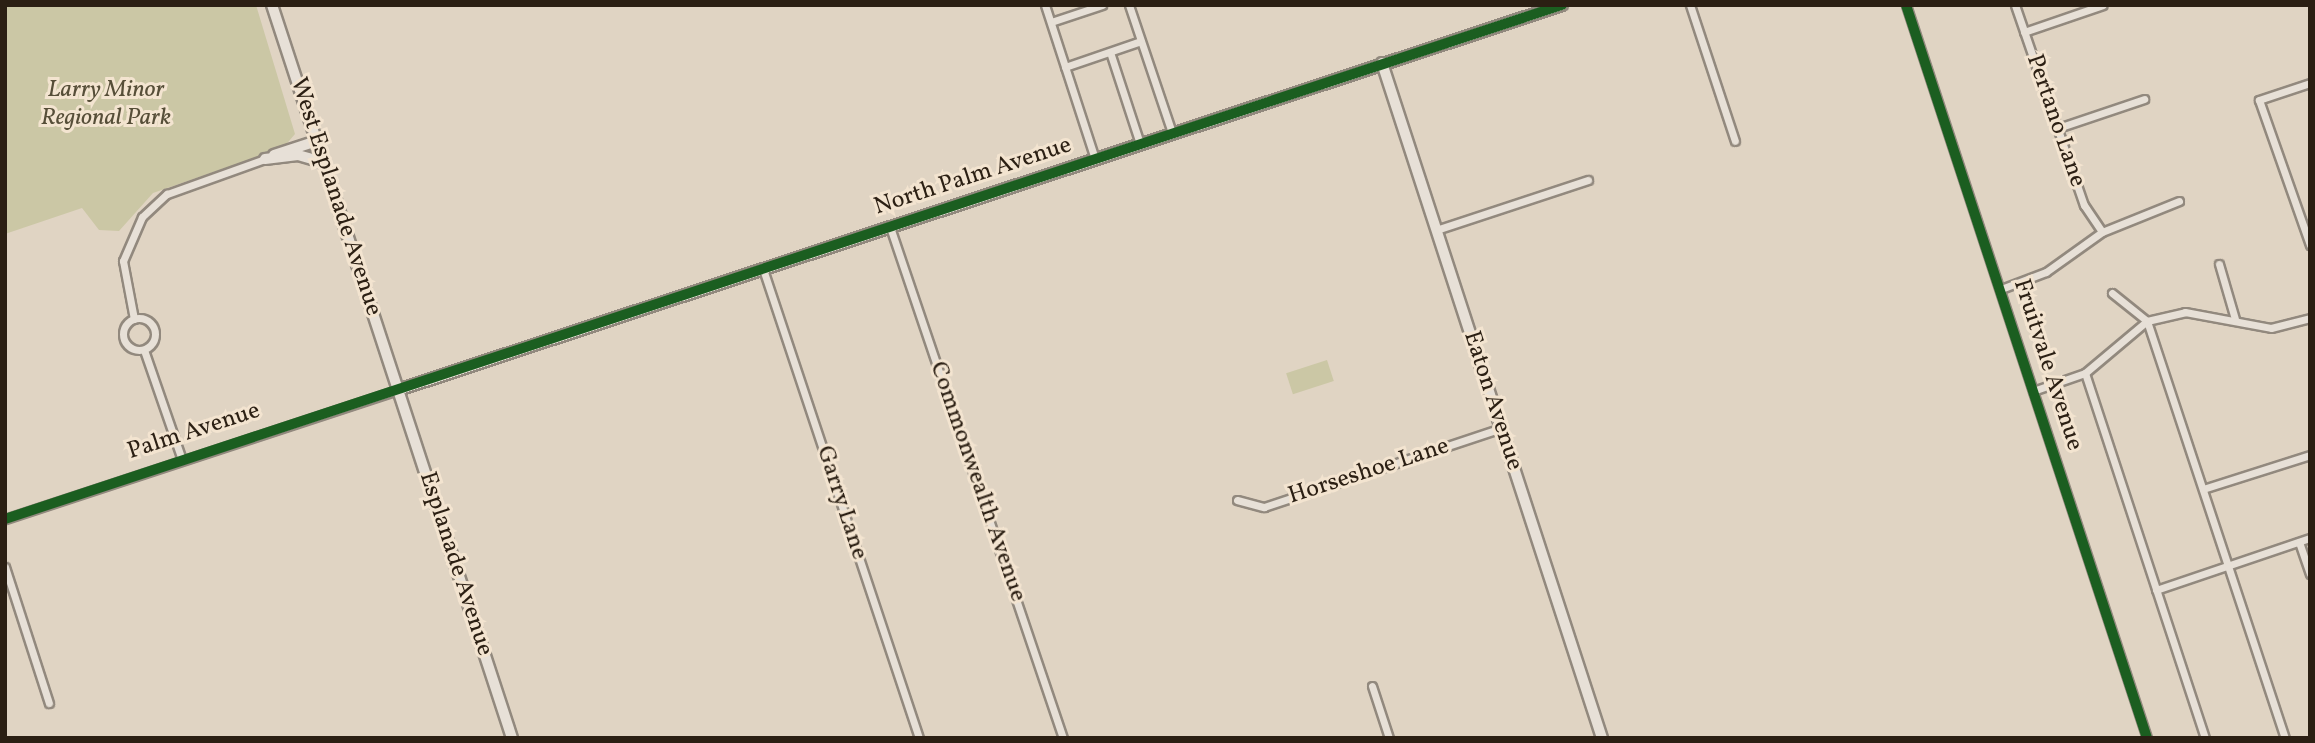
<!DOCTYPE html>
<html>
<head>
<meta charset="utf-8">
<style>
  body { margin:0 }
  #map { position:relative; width:2315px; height:743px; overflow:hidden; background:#e0d4c3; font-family:Vollkorn,serif }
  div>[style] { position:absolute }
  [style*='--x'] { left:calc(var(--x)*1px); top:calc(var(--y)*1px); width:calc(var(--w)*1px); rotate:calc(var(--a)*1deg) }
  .green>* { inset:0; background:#cbc7a5; transform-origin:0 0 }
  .roads { filter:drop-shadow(2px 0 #92897e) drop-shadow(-2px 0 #92897e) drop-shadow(0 2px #92897e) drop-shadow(0 -2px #92897e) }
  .street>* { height:7px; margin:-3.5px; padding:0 3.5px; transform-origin:3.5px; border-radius:3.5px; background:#e7e0d7 }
  .street>.ring { margin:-3.5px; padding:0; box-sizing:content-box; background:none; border:7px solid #e7e0d7; border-radius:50% }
  .secondary>* { height:10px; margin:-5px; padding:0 5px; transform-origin:5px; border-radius:5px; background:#e7e0d7 }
  .cycleway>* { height:10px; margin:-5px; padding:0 5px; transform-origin:5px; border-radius:5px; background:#1b5e20 }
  span { translate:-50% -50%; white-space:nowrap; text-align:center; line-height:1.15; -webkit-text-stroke:6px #f3e4d0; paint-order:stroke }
  .park-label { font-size:24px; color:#564e38; font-style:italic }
  .street-label { font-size:24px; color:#2b1f13 }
  .frame { position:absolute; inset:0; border:7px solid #2b1f13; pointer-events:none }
</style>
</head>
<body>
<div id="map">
  <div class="green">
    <i style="clip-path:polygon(5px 5px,256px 5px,295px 134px,283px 148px,153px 193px,119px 231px,99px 230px,82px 208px,5px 234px)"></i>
    <i style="left:1327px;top:360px;width:22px;height:43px;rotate:72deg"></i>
  </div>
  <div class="roads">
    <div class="street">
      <i style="--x:1045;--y:5;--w:162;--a:72"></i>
      <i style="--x:1129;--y:5;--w:135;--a:71.4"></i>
      <i style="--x:1690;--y:5;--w:143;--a:71.7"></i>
      <i style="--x:1906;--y:5;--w:772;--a:71.8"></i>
      <i style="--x:2015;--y:5;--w:212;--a:71"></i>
      <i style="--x:2084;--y:205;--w:32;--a:56"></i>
      <i style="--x:1051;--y:22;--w:54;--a:-18.4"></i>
      <i style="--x:2024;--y:32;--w:83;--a:-18.9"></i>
      <i style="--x:1110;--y:52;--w:97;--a:71.9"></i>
      <i style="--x:1065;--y:67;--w:80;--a:-18.9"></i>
      <i style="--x:2310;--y:83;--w:54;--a:161.6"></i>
      <i style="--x:2259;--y:100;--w:154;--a:70.6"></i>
      <i style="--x:2058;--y:128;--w:91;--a:-18.6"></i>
      <i style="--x:890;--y:227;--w:539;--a:71.3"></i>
      <i style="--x:1436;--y:230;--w:160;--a:-18.2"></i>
      <i style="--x:2219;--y:264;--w:57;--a:73.8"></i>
      <i style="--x:763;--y:269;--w:494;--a:71.6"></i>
      <i style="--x:2001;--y:289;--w:48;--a:-20.7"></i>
      <i style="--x:2046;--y:272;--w:69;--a:-35.5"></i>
      <i style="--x:2102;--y:232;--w:83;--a:-21.9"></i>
      <i style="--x:2112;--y:293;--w:45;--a:38.7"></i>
      <i style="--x:2147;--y:321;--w:439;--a:71.7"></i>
      <i class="ring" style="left:123px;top:318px;width:25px;height:25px"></i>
      <i style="--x:134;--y:319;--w:59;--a:-100.7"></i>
      <i style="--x:123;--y:261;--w:48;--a:-66.6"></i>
      <i style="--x:142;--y:217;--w:34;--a:-43"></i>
      <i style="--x:167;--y:194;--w:104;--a:-19.7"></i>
      <i style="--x:144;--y:350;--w:113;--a:70.9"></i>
      <i style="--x:2085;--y:373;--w:384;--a:71.8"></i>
      <i style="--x:2033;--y:391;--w:55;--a:-19.1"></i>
      <i style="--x:2085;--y:373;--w:81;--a:-40"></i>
      <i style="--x:2147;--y:321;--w:39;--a:-13"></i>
      <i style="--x:2185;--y:312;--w:87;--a:10.5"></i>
      <i style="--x:2271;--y:328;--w:40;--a:-14.4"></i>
      <i style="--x:2203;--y:489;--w:112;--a:-17.6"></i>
      <i style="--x:1237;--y:500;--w:28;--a:15"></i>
      <i style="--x:1264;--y:507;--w:250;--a:-18.4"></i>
      <i style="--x:5;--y:519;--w:414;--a:-18.2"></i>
      <i style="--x:2299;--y:542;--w:34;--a:71"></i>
      <i style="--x:5;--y:567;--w:143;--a:72.1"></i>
      <i style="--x:2156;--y:590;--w:163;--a:-18.7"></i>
      <i style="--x:1372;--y:686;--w:55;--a:71.9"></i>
    </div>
    <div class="secondary">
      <i style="--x:272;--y:5;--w:771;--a:71.87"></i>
      <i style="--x:1382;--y:63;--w:710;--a:71.95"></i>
      <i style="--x:274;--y:155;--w:45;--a:-18"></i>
      <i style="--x:265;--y:159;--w:33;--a:-7"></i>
      <i style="--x:298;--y:155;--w:26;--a:16"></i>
      <i style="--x:398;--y:390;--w:1226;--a:-18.3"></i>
    </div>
  </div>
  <div class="cycleway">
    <i style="--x:1906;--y:5;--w:772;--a:71.8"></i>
    <i style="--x:5;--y:519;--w:1640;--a:-18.27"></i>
  </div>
  <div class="park-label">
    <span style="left:106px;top:105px">Larry Minor<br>Regional Park</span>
  </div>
  <div class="street-label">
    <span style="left:2055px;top:121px;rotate:71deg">Pertano Lane</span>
    <span style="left:973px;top:177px;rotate:-18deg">North Palm Avenue</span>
    <span style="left:335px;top:197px;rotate:72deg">West Esplanade Avenue</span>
    <span style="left:2047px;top:365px;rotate:72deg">Fruitvale Avenue</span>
    <span style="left:1492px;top:401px;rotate:72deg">Eaton Avenue</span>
    <span style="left:194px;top:432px;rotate:-18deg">Palm Avenue</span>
    <span style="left:1369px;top:472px;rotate:-18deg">Horseshoe Lane</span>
    <span style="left:977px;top:482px;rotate:71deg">Commonwealth Avenue</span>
    <span style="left:841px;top:503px;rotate:72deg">Garry Lane</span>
    <span style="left:455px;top:564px;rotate:72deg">Esplanade Avenue</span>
  </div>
  <div class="frame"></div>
</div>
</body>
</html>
